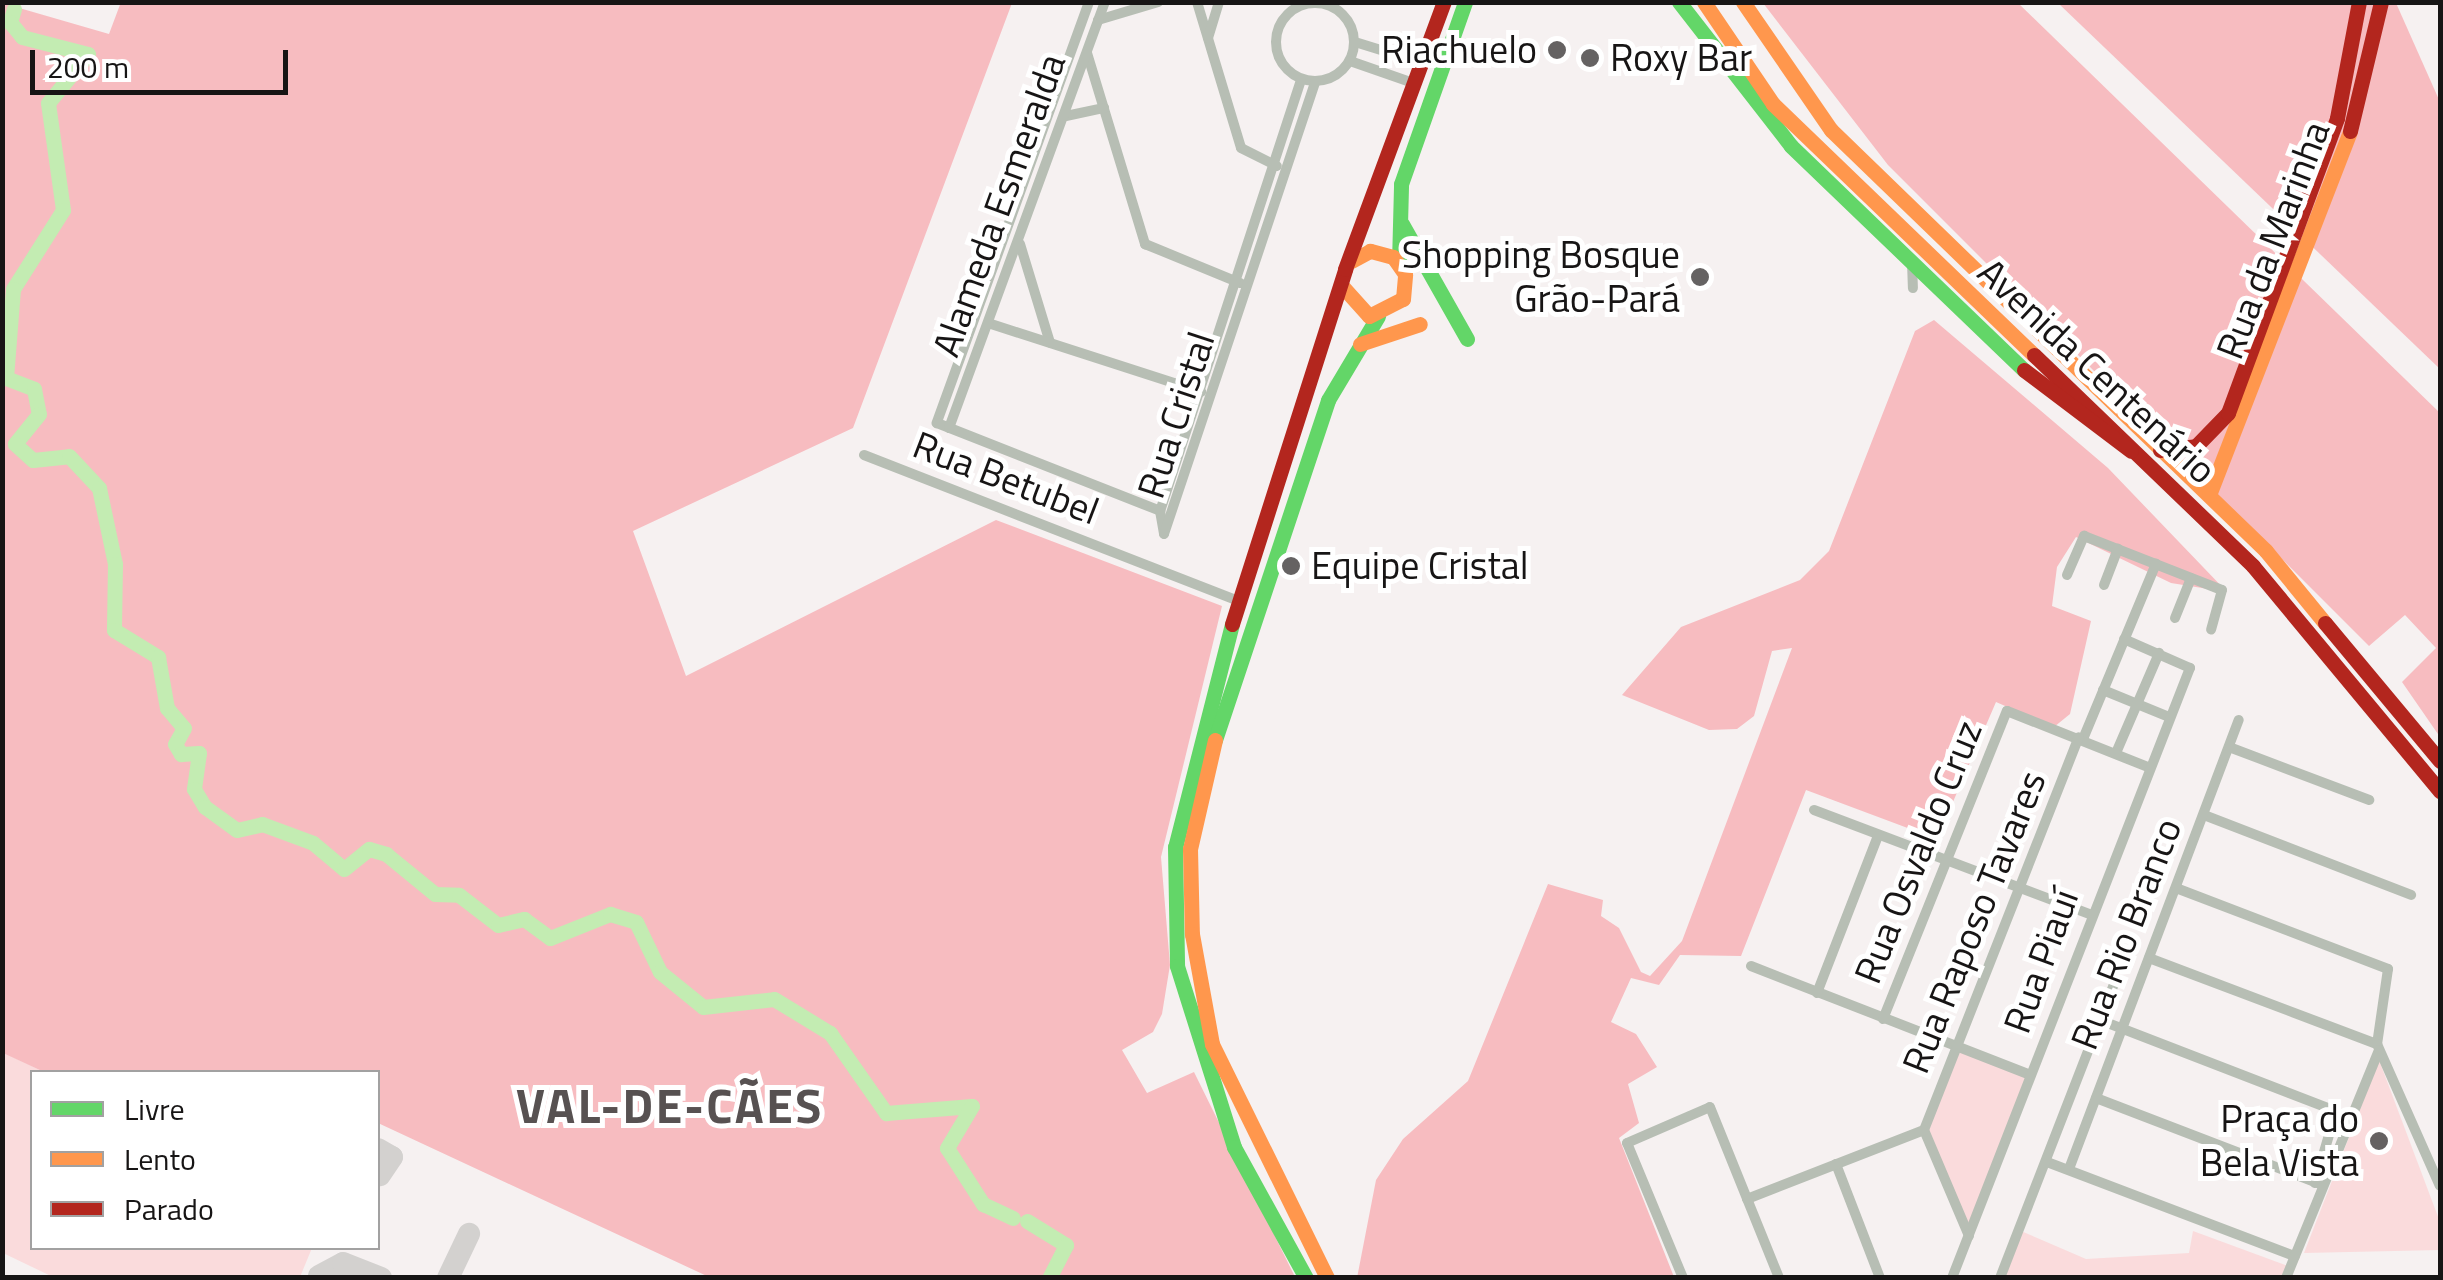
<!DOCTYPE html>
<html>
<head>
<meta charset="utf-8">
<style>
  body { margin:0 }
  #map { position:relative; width:2443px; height:1280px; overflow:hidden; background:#f6f1f1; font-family:"Titillium Web",sans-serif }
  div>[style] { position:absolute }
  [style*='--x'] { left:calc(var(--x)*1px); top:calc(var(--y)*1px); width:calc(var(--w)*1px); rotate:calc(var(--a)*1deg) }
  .green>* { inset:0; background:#fadbdc }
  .forest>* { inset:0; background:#f7bcc0 }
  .stream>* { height:2.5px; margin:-1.25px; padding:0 1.25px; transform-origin:1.25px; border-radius:1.25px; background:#c3ecb2 }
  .river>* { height:15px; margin:-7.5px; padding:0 7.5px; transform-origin:7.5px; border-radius:7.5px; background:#c3ecb2 }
  .taxiway>* { height:22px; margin:-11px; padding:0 11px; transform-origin:11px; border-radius:11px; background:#d3d1cf }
  .street>* { height:10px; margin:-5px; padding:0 5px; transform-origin:5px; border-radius:5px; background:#b7beb4 }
  .street>.ring { margin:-5px; padding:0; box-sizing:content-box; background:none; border:10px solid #b7beb4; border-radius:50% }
  .fast>* { height:15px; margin:-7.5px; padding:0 7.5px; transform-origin:7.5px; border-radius:7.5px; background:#63d668 }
  .slow>* { height:15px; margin:-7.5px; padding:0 7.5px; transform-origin:7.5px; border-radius:7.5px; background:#ff974d }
  .jam>* { height:15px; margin:-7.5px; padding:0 7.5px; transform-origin:7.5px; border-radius:7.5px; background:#b3261e }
  .dots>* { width:28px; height:28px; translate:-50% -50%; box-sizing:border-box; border:5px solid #fff; border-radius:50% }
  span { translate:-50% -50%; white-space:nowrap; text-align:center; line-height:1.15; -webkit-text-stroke:10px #fff; paint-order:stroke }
  .poi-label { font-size:38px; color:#171515 }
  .right { translate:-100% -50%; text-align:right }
  .left { translate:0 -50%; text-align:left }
  .street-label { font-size:38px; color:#171515 }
  .district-label { font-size:48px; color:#575151; font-weight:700; letter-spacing:2.5px }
  .frame { position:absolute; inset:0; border:5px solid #171515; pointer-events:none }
  .legend { position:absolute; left:30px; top:1070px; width:350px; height:180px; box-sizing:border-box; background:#fff; border:2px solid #a2a1a1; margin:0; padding:12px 18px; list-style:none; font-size:30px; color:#171515 }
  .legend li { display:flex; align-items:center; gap:20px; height:50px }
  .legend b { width:50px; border:2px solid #a2a1a1 }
  .scale { position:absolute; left:30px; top:50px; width:258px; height:45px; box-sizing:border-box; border:5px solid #171515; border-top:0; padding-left:12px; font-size:30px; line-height:35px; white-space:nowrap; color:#171515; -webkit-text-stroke:8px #fff; paint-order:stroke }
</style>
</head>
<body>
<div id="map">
  <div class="green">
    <i style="clip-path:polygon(1953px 1047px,2028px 1076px,1967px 1233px,1920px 1130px)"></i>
    <i style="clip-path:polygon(2px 1052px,44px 1072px,32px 1072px,32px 1248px,312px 1248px,300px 1277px,53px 1277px,3px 1253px)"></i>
    <i style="clip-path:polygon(2379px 1060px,2440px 1222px,2440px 1250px,2304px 1253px)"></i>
    <i style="clip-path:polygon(2021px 1231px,2086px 1259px,2189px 1253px,2193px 1231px,2291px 1267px,2286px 1278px,2003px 1278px)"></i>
  </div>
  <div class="forest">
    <i style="clip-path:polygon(121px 2px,1012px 3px,853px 428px,633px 531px,686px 676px,996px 520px,1222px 606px,1161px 857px,1170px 965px,1162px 1014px,1153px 1032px,1122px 1050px,1147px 1093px,1194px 1072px,1295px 1277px,709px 1277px,378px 1123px,378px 1072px,44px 1072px,3px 1053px,2px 3px,109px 34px)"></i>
    <i style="clip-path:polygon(1763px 3px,2018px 3px,2440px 413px,2440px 737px,2402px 682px,2436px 648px,2405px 615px,2369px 646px,1888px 165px)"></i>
    <i style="clip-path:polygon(2058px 3px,2396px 3px,2440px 102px,2440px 369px)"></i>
    <i style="clip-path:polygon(1934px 320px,2108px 468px,2227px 592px,2171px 583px,2076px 537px,2057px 567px,2052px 606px,2091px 621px,2070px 714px,2054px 727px,1996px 702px,1937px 839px,1806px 790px,1741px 956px,1680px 955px,1659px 985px,1631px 978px,1611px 1022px,1636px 1034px,1657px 1067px,1628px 1084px,1639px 1123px,1619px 1138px,1674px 1277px,1357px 1278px,1376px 1180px,1403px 1139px,1468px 1081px,1548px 884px,1603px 900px,1601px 916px,1619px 928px,1641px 972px,1650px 976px,1682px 941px,1792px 648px,1772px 651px,1754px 716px,1737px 729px,1709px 730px,1622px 695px,1681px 627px,1800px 580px,1829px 551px,1915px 331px)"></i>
  </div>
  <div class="stream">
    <i style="--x:14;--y:9;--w:8;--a:-67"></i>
  </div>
  <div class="river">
    <i style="--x:14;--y:9;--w:14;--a:107"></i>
    <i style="--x:10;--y:22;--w:19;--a:51"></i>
    <i style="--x:22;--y:37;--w:68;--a:14.4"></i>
    <i style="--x:88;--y:54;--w:63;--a:129.2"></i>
    <i style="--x:48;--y:103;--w:108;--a:82"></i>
    <i style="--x:63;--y:210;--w:93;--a:122.3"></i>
    <i style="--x:13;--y:289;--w:89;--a:94.5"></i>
    <i style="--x:6;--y:378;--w:30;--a:21"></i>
    <i style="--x:34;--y:389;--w:25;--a:79"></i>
    <i style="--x:39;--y:414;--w:38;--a:129"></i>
    <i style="--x:15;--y:444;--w:24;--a:42"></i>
    <i style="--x:33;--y:460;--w:36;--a:-6"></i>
    <i style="--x:69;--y:456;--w:44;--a:46.8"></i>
    <i style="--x:99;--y:488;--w:78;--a:78.1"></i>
    <i style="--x:115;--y:564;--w:66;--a:90.9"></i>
    <i style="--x:114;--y:630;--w:52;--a:31.5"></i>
    <i style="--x:158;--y:657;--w:52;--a:80"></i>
    <i style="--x:167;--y:708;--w:26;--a:50"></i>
    <i style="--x:184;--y:728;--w:18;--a:119"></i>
    <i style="--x:175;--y:744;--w:12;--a:59"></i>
    <i style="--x:181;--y:754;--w:18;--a:-3"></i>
    <i style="--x:199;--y:753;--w:36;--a:98"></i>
    <i style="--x:194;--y:789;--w:21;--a:59"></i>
    <i style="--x:205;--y:807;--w:39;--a:36"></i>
    <i style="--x:237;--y:830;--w:26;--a:-13"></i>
    <i style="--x:262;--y:824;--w:54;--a:20.4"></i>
    <i style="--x:313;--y:843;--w:40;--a:40"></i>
    <i style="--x:344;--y:869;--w:32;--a:-39"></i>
    <i style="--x:369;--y:849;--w:18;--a:16"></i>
    <i style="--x:386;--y:854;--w:63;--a:39.2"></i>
    <i style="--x:435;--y:894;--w:24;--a:2"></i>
    <i style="--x:459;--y:895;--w:49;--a:37.6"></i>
    <i style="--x:498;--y:925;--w:27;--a:-13"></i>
    <i style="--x:524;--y:919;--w:32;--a:36"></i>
    <i style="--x:550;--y:938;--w:65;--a:-21.8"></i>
    <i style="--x:610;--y:914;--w:27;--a:17"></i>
    <i style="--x:636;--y:922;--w:55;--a:64.4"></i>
    <i style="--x:660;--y:972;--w:55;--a:39.1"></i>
    <i style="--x:703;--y:1007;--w:71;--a:-6.4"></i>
    <i style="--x:774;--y:999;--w:66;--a:31.3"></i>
    <i style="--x:830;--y:1033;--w:98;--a:55"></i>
    <i style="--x:886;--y:1113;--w:86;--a:-4.7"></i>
    <i style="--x:972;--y:1106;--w:49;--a:120.8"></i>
    <i style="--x:947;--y:1148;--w:67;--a:57.3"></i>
    <i style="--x:983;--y:1204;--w:33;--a:25"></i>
    <i style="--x:1027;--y:1221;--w:46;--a:31.6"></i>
    <i style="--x:1066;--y:1245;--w:37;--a:117"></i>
  </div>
  <div class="taxiway">
    <i style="--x:378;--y:1149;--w:16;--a:30"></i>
    <i style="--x:392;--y:1157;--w:22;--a:124"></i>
    <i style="--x:319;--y:1276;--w:27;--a:-28"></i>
    <i style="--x:343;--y:1263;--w:41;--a:21.5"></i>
    <i style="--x:448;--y:1278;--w:49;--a:-64.5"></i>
  </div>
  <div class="street">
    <i style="--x:1089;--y:2;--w:448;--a:109.9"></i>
    <i style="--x:937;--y:423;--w:240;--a:21.5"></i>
    <i style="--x:1197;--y:2;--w:152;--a:73.2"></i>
    <i style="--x:1241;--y:148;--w:40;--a:26.6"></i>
    <i class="ring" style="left:1276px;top:3px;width:68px;height:68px"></i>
    <i style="--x:1098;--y:20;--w:63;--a:-16.7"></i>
    <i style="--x:1208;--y:38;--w:38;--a:-73"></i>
    <i style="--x:1355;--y:42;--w:71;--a:17.2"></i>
    <i style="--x:1087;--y:53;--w:200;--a:73.1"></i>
    <i style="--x:1145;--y:244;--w:103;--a:22.3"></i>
    <i style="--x:1350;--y:61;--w:70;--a:19.2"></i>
    <i style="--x:1301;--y:80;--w:453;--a:108.1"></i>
    <i style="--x:1160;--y:511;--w:23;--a:80"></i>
    <i style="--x:1164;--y:534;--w:477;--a:-71.5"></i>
    <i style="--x:1066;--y:116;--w:39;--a:-12"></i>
    <i style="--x:1020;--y:244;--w:103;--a:73.1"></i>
    <i style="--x:1912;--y:262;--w:26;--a:88"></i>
    <i style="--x:988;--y:323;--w:224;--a:17.9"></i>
    <i style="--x:949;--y:428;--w:454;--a:-69.9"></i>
    <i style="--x:864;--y:455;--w:401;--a:21.3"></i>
    <i style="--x:2067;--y:575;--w:43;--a:-66.4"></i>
    <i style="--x:2084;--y:536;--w:148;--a:21.4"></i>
    <i style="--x:2222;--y:590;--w:41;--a:105.4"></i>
    <i style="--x:2104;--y:585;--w:39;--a:-69"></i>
    <i style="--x:2175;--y:618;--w:43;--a:-68.2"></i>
    <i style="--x:2103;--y:690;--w:71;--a:22.2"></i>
    <i style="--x:2083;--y:739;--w:190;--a:-67.4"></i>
    <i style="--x:2229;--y:747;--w:150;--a:20.7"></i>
    <i style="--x:2116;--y:753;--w:109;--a:-66.7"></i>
    <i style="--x:1814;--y:810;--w:294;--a:20.7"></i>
    <i style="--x:2204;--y:815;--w:222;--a:21.1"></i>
    <i style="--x:2176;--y:888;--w:227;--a:20.9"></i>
    <i style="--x:2388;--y:969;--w:76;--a:98.3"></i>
    <i style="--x:2377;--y:1044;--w:155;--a:66.1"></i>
    <i style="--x:2149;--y:958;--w:244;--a:20.7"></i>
    <i style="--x:1751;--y:966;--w:300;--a:21.3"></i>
    <i style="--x:1817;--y:993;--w:168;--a:-68.8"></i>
    <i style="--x:1883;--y:1019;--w:332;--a:-68.1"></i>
    <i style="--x:2007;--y:711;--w:152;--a:21.7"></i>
    <i style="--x:2100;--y:1020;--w:253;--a:21.1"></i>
    <i style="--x:2336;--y:1111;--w:75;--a:106.3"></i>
    <i style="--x:2096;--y:1098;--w:238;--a:21"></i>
    <i style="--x:1924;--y:1130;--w:422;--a:-68.5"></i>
    <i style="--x:1924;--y:1130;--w:115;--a:67"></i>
    <i style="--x:2047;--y:1162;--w:265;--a:20.8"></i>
    <i style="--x:1836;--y:1164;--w:122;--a:68.9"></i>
    <i style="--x:2069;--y:1169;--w:480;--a:-69.3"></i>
    <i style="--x:1747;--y:1199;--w:190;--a:-21.3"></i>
    <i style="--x:1683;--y:1278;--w:146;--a:-112.5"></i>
    <i style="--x:1627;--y:1143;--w:90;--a:-23.4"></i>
    <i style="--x:1710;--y:1107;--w:184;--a:68"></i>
    <i style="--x:1952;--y:1278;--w:655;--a:-68.69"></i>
    <i style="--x:2190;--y:668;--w:72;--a:-156.3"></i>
    <i style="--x:2000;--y:1278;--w:318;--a:-68.8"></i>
    <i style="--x:2286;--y:1278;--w:246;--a:-67.8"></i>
  </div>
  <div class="fast">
    <i style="--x:1679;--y:2;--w:182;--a:52.1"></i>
    <i style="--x:1791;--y:146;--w:323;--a:43.9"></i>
    <i style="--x:1402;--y:224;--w:132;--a:60.5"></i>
    <i style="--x:1399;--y:263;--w:79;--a:-88.5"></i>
    <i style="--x:1401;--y:184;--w:193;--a:-70.6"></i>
    <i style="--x:1232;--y:624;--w:230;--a:104.3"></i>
    <i style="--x:1175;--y:847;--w:119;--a:89"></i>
    <i style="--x:1177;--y:966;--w:190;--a:72.5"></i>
    <i style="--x:1234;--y:1147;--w:149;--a:61.2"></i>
    <i style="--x:1215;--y:740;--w:358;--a:-71.6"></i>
    <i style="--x:1328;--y:400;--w:98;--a:-59.2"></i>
  </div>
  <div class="slow">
    <i style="--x:1704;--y:2;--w:123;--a:55.9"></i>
    <i style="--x:1773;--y:104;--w:362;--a:43.9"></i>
    <i style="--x:1743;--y:2;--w:155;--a:55.5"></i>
    <i style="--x:1831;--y:130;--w:605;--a:44.06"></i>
    <i style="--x:2266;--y:551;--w:93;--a:50.7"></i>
    <i style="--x:1342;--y:286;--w:40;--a:48"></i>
    <i style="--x:1369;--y:316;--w:38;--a:-27"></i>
    <i style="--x:1403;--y:299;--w:25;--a:-85"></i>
    <i style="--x:1405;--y:274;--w:21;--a:-125"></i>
    <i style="--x:1393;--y:257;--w:24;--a:-165"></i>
    <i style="--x:1370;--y:251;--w:21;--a:152"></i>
    <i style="--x:1360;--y:344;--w:63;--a:-18.4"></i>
    <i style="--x:2209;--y:495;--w:390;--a:-68.8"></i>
    <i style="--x:1215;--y:740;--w:112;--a:102.9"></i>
    <i style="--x:1190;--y:849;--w:85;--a:88.7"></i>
    <i style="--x:1192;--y:934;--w:112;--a:79.7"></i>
    <i style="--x:1212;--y:1044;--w:261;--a:63.8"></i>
  </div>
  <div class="jam">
    <i style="--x:2350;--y:131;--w:133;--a:-76.5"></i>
    <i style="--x:2034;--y:355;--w:304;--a:43.9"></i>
    <i style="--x:2253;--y:566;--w:293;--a:50.3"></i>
    <i style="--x:2024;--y:370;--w:134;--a:37.1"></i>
    <i style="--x:2160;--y:450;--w:36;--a:-6"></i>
    <i style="--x:2196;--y:446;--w:46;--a:-45.9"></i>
    <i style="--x:2228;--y:413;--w:314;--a:-69.7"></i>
    <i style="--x:2337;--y:118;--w:118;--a:-79.3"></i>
    <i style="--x:2325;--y:623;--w:180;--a:50.2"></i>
    <i style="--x:1232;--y:624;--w:373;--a:-72.3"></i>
    <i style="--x:1345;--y:269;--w:285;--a:-69.7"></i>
  </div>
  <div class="dots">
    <i style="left:1557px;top:50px;background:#656262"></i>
    <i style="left:1590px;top:58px;background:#656262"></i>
    <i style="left:1700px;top:277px;background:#656262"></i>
    <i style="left:1291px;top:566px;background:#656262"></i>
    <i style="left:2379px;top:1141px;background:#656262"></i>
  </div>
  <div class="poi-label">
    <span class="right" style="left:1537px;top:50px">Riachuelo</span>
    <span class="left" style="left:1610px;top:58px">Roxy Bar</span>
    <span class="right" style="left:1680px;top:277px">Shopping Bosque<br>Grão-Pará</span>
    <span class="left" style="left:1311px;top:566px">Equipe Cristal</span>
    <span class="right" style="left:2359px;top:1141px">Praça do<br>Bela Vista</span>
  </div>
  <div class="street-label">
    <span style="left:999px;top:205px;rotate:-70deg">Alameda Esmeralda</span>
    <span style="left:2273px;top:240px;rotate:-69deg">Rua da Marinha</span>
    <span style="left:2097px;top:371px;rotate:43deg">Avenida Centenário</span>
    <span style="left:1176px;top:415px;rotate:-72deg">Rua Cristal</span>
    <span style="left:1006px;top:478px;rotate:21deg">Rua Betubel</span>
    <span style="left:1918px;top:852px;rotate:-68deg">Rua Osvaldo Cruz</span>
    <span style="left:1974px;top:922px;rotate:-68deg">Rua Raposo Tavares</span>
    <span style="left:2126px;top:934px;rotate:-69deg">Rua Rio Branco</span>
    <span style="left:2041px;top:961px;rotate:-70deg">Rua Piauí</span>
  </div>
  <div class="district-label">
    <span style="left:670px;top:1106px">VAL-DE-CÃES</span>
  </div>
  <div class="frame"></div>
  <ul class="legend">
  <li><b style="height:12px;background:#63d668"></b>Livre</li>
  <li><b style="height:12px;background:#ff974d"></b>Lento</li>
  <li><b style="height:12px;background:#b3261e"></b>Parado</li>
  </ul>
  <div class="scale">200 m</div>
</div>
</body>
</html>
